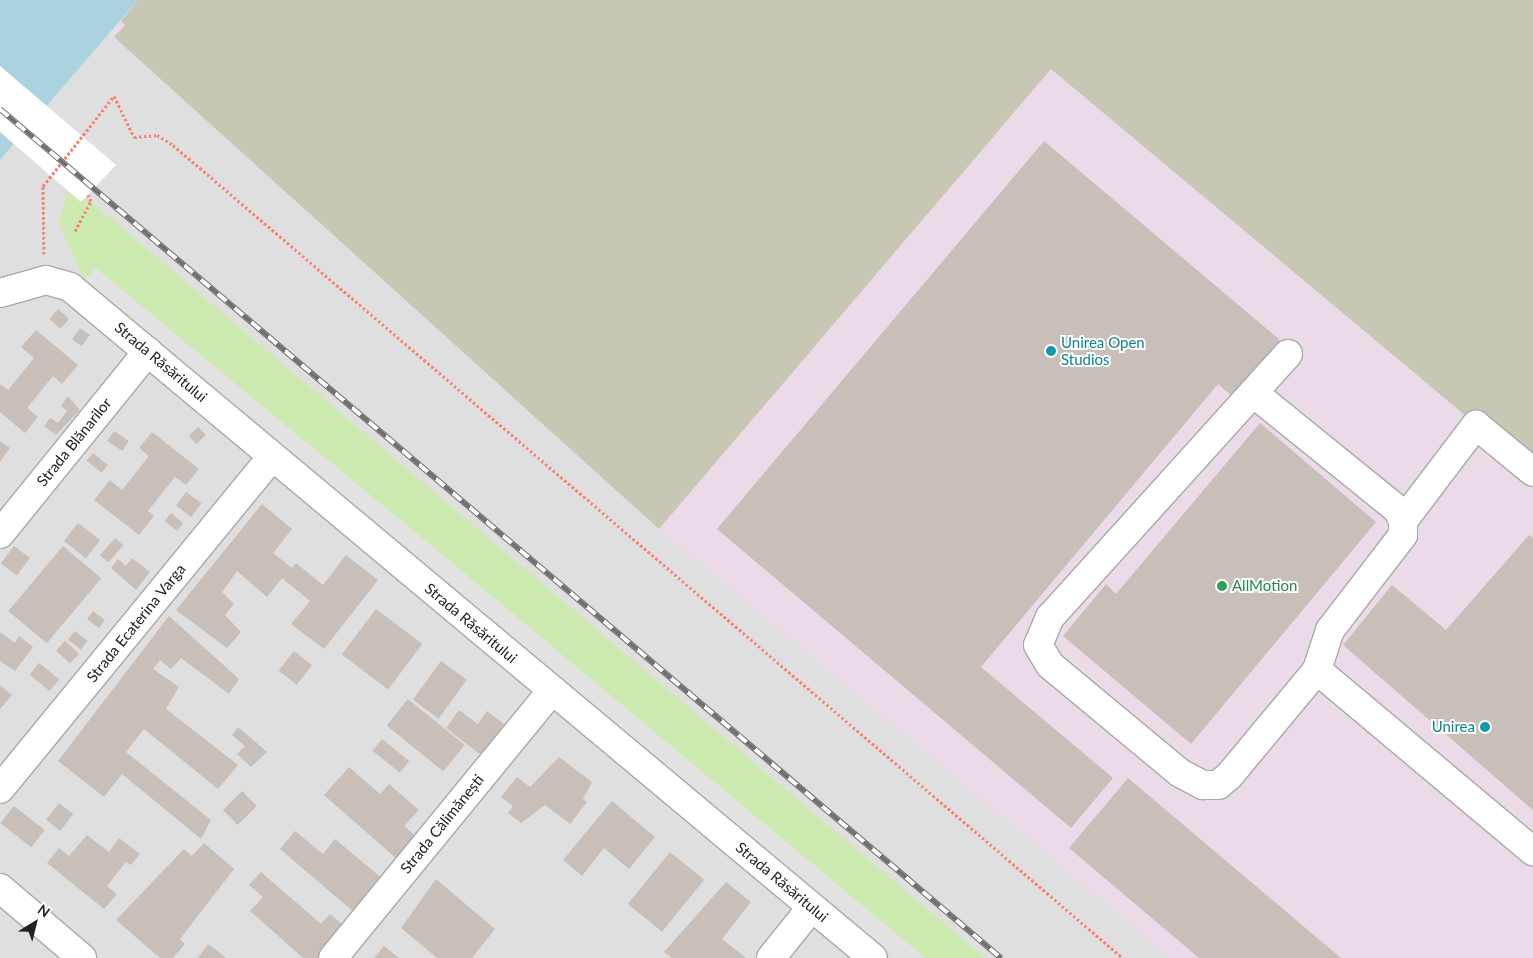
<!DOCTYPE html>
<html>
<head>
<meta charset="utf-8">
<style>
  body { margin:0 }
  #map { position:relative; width:1533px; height:958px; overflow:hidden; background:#f2efe9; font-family:Lato,sans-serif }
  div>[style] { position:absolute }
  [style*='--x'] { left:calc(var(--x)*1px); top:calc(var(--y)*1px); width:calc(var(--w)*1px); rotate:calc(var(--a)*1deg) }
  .residential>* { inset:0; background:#e0dfdf }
  .industrial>* { inset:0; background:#ebdbe8 }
  .construction>* { inset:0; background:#c7c7b4 }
  .grass>* { inset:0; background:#cdebb0 }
  .parking>* { inset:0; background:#e2e2e2 }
  .water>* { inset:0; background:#aad3df }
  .pier>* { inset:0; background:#fff }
  .building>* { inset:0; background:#c7bfb8; transform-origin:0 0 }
  .path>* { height:3px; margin-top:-1.5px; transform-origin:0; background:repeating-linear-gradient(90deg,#fa8072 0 2.5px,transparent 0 5px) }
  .roads { filter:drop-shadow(1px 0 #a9a9a9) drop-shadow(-1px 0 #a9a9a9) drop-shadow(0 1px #a9a9a9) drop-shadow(0 -1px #a9a9a9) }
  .minor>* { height:28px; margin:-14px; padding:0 14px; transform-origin:14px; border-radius:14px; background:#fff }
  .rail>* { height:5.5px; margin-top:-2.75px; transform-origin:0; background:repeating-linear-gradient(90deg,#fff 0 11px,#707070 0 22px); box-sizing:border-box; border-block:1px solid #707070 }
  .dots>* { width:14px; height:14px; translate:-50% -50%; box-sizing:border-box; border:2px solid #fff; border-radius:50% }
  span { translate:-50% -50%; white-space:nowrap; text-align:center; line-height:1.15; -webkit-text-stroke:4px #fff; paint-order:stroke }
  .culture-label { font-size:15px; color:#0d838f }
  .left { translate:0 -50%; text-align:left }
  .right { translate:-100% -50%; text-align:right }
  .street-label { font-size:15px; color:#222 }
  .leisure-label { font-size:15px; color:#27864d }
  .north { position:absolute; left:10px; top:898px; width:50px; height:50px; -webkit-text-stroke:4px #fff; paint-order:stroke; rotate:36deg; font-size:14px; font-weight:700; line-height:20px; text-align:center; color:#222 }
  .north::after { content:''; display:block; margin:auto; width:18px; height:22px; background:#222; clip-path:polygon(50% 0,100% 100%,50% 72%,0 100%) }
</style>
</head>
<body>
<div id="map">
  <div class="residential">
    <i style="clip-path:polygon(138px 0,1533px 0,1533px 958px,0 958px,0 160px)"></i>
  </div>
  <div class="industrial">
    <i style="clip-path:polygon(138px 0,1533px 0,1533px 958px,1170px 958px,659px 529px,110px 33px)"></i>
  </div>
  <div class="construction">
    <i style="clip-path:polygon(138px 0,1533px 0,1533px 472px,1051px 69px,659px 529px,114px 37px,125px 25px,121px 21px)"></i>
  </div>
  <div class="grass">
    <i style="clip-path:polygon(69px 183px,985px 958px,925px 958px,96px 268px,84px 281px,59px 222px)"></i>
  </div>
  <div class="parking">
    <i style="clip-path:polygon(95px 268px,426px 541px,925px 958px,896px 958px,84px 281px)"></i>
  </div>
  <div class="water">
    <i style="clip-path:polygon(0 0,138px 0,0 160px)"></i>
  </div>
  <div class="pier">
    <i style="clip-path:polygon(0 66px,116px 165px,81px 202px,0 132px)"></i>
  </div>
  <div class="building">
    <i style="clip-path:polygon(1044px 141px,1280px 340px,1232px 396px,1218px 384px,981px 667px,1113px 778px,1071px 828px,717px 529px)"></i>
    <i style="left:58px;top:309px;width:15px;height:13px;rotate:42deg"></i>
    <i style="left:80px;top:328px;width:12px;height:14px;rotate:35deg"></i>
    <i style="clip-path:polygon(36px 330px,78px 365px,62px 384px,53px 376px,27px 408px,38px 417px,25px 433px,0 412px,0 384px,8px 390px,34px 358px,21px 347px)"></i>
    <i style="clip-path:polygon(68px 396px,80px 410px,56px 435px,44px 426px,50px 418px,58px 423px,67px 411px,61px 406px)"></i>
    <i style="clip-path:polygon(1260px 423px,1376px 522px,1191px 744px,1063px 636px,1106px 584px,1116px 594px)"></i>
    <i style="left:198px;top:427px;width:11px;height:13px;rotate:45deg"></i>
    <i style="left:114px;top:431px;width:18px;height:12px;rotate:34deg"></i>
    <i style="clip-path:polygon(152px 432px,199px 469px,186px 485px,175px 477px,148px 511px,154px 516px,139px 535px,94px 500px,110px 480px,122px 490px,149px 456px,139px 448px)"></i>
    <i style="clip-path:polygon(0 441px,10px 448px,0 462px)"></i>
    <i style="left:93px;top:453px;width:19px;height:10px;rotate:39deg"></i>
    <i style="left:186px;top:492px;width:19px;height:17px;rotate:36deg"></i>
    <i style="clip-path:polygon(262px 504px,292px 529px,273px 553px,292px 568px,296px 563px,323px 585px,346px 555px,378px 580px,324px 649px,291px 624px,310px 601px,282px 578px,267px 597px,237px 571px,222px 592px,234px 604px,225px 615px,241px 632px,227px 648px,176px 610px)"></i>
    <i style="left:171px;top:513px;width:16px;height:10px;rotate:40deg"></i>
    <i style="left:78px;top:523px;width:28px;height:23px;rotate:38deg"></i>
    <i style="clip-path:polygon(1529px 535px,1533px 538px,1533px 810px,1343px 645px,1392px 585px,1446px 630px)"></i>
    <i style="left:115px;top:538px;width:11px;height:23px;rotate:41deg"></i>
    <i style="left:14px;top:546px;width:20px;height:22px;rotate:37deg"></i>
    <i style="left:63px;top:546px;width:50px;height:85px;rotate:40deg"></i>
    <i style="clip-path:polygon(132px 558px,150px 572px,136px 590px,111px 568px,118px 559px,126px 566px)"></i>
    <i style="left:376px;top:609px;width:58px;height:57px;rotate:37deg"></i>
    <i style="left:93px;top:611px;width:15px;height:10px;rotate:37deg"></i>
    <i style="clip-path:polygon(169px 616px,239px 679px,229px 694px,181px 658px,171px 669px,160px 660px,153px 669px,179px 687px,166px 709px,238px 765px,218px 789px,144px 729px,126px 752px,211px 820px,201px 839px,122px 774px,104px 797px,58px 761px)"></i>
    <i style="left:75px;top:631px;width:16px;height:11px;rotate:38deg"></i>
    <i style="clip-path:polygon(0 632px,15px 643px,19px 636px,33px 647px,15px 671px,0 661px)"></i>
    <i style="left:65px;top:641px;width:19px;height:13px;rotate:43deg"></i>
    <i style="left:294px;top:651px;width:23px;height:25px;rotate:38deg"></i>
    <i style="left:441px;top:661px;width:32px;height:48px;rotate:36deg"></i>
    <i style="left:39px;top:663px;width:26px;height:15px;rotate:39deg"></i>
    <i style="clip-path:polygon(0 685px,12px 695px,0 709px)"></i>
    <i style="left:408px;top:699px;width:73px;height:34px;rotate:39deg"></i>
    <i style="clip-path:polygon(459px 710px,478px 724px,487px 711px,504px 724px,481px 755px,446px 728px)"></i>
    <i style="clip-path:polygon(238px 727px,267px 752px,251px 767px,237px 754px,245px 746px,232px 735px)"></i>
    <i style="left:382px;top:739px;width:35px;height:15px;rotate:39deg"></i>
    <i style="clip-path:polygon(559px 757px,592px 782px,583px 799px,587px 802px,570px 824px,545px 805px,521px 823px,508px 813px,513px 806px,501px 797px,517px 777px,530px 787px)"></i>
    <i style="clip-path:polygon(349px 767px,380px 794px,389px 784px,419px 810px,404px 826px,418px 838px,398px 860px,324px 795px)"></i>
    <i style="clip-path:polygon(1128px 778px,1341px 958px,1199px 958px,1069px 848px)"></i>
    <i style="left:242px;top:791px;width:21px;height:27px;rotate:45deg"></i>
    <i style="clip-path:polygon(612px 801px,655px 837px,629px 869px,604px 848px,582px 876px,563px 860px)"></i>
    <i style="left:59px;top:803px;width:18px;height:21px;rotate:38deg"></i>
    <i style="left:14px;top:806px;width:39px;height:22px;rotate:38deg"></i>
    <i style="clip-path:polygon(295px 831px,323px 854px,335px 839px,384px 880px,355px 913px,280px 849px)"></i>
    <i style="clip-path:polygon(87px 835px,109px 852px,119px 838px,140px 854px,131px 865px,126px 862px,107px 886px,117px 894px,104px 909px,47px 863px,59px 848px,69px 856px)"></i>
    <i style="clip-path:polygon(204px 843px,234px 869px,180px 939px,185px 944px,173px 958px,160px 958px,116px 920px,184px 849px,192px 856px)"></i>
    <i style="left:670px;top:852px;width:44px;height:67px;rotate:39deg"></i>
    <i style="clip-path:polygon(261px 872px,321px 924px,330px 914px,347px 928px,321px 958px,303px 958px,250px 911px,263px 897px,249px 885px)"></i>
    <i style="clip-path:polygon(436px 879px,495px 929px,472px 958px,437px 958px,401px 928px)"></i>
    <i style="clip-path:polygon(726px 882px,751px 902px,722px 939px,746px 958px,672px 958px,664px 952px)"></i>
    <i style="clip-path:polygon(208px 944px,226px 958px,198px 958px)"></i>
    <i style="clip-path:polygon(384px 946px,399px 958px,374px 958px)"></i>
  </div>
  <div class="path">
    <i style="--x:75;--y:231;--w:34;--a:-62"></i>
    <i style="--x:91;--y:201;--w:7;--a:-117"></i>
    <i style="--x:44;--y:254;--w:68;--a:-90.8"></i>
    <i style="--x:43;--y:186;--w:115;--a:-51.7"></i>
    <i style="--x:114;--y:96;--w:46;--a:64"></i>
    <i style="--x:134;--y:137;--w:23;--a:-5"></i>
    <i style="--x:157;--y:135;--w:19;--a:32"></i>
    <i style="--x:173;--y:145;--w:1250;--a:40.56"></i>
  </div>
  <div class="roads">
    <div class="minor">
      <i style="--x:0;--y:293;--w:48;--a:-15.8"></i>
      <i style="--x:46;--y:280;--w:25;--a:16"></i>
      <i style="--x:70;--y:287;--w:1046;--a:39.88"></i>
      <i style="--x:1288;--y:354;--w:355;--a:132.1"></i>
      <i style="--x:1050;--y:617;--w:30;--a:113"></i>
      <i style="--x:1038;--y:645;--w:23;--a:59"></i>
      <i style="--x:1050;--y:665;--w:169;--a:39.7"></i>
      <i style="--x:1180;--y:773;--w:26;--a:28"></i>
      <i style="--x:1203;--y:785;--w:15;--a:0"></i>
      <i style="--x:1218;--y:785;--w:14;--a:-39"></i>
      <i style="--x:1229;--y:776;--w:138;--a:-50.3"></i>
      <i style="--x:1317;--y:670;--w:282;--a:40"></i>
      <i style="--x:1256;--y:395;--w:183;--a:39"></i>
      <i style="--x:1398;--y:510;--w:12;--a:66"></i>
      <i style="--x:1403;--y:521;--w:14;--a:90"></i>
      <i style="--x:1403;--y:535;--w:120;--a:127.5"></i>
      <i style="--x:1330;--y:630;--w:42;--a:108"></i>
      <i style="--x:1403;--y:521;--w:121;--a:-52.8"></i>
      <i style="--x:1476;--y:425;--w:74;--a:39.5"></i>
      <i style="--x:0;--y:534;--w:235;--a:-51"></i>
      <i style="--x:0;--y:789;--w:429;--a:-50.7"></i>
      <i style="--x:0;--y:888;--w:108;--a:40.5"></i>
      <i style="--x:333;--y:958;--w:346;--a:-50.7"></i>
      <i style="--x:771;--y:958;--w:65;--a:-51.2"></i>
    </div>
  </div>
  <div class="rail">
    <i style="--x:0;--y:109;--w:1313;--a:40.3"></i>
  </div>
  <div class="dots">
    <i style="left:1051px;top:351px;background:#0f9aa8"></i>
    <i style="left:1222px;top:586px;background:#2e9e5b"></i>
    <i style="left:1485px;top:727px;background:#0f9aa8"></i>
  </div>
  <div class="culture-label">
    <span class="left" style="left:1061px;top:351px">Unirea Open<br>Studios</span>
    <span class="right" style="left:1475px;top:727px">Unirea</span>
  </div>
  <div class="street-label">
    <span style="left:161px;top:362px;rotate:40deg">Strada Răsăritului</span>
    <span style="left:74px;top:442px;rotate:-51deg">Strada Blănarilor</span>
    <span style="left:136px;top:623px;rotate:-51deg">Strada Ecaterina Varga</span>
    <span style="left:471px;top:623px;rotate:40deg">Strada Răsăritului</span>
    <span style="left:442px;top:824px;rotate:-51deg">Strada Călimănești</span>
    <span style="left:782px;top:882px;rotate:40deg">Strada Răsăritului</span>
  </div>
  <div class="leisure-label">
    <span class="left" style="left:1232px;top:586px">AllMotion</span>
  </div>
  <div class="north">N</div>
</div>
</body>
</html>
